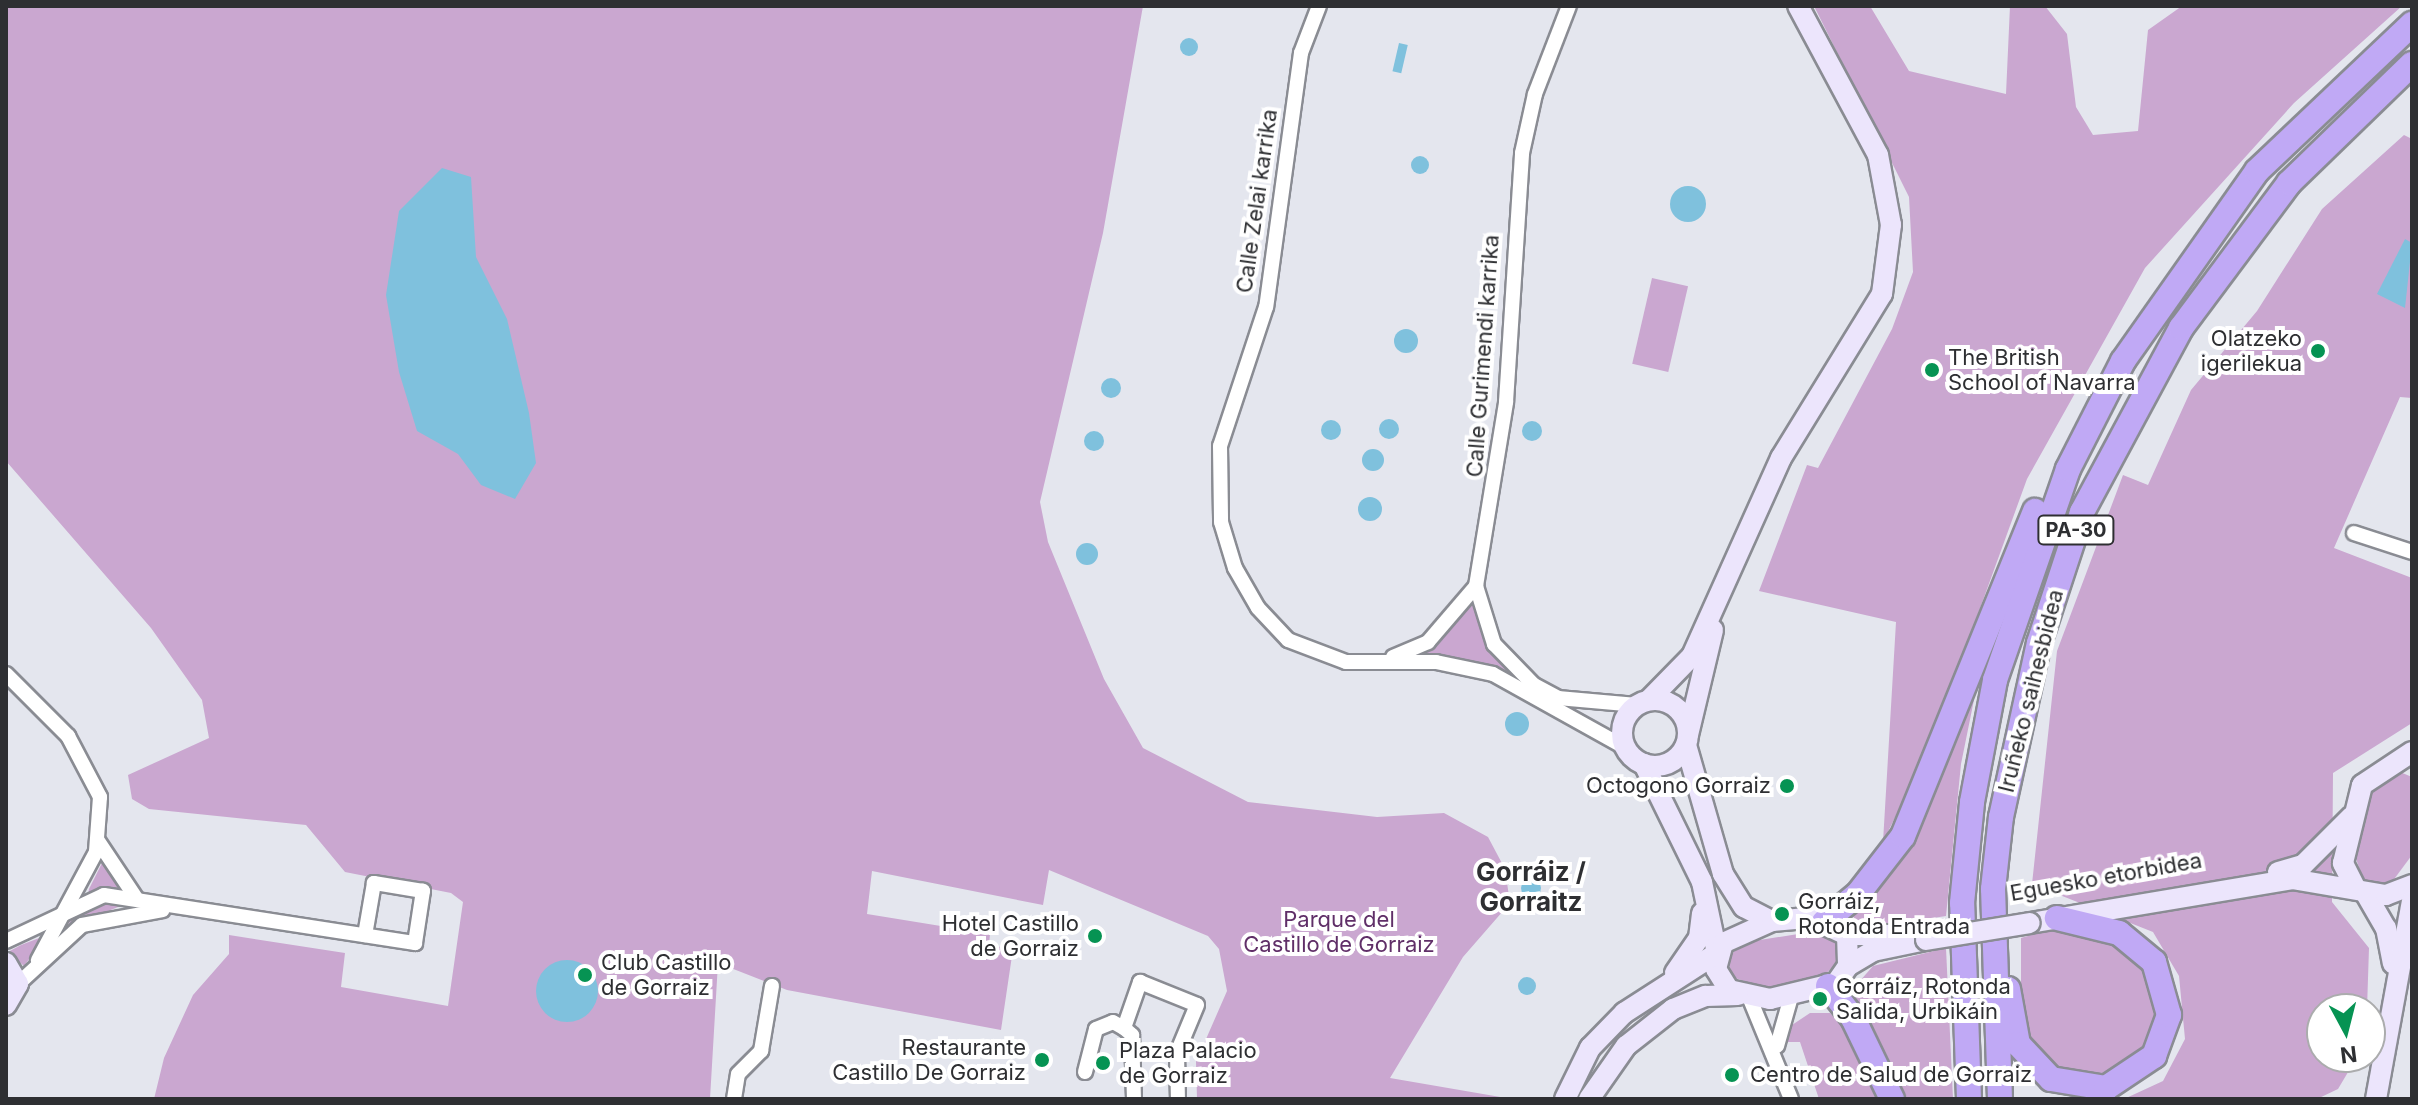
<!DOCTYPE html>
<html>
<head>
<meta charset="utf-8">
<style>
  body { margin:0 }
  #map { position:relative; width:2418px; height:1105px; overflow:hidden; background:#e4e6ee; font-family:Inter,sans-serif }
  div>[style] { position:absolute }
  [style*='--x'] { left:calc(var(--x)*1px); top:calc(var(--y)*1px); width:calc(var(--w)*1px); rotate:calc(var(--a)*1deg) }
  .green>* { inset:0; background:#caa7d0; transform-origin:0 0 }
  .water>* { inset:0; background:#7fc1dd; transform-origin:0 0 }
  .round { border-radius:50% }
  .roads { filter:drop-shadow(2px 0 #8a8c93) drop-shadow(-2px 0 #8a8c93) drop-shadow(0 2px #8a8c93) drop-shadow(0 -2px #8a8c93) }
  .street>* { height:14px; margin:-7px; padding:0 7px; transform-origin:7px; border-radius:7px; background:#fff }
  .secondary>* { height:20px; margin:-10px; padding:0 10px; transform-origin:10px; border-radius:10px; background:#ece5fc }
  .secondary>.ring { margin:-10px; padding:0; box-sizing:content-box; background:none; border:20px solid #ece5fc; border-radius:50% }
  .highway>* { height:24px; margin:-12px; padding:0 12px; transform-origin:12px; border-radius:12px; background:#c0a9f5 }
  .bridges { filter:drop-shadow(2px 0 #8a8c93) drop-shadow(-2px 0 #8a8c93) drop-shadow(0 2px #8a8c93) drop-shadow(0 -2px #8a8c93) }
  .secondary-bridge>* { height:20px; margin:-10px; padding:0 10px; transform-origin:10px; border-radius:10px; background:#ece5fc }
  .dots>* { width:22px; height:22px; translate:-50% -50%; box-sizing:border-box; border:4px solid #fff; border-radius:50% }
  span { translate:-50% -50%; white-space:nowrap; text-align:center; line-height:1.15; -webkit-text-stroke:8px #fff; paint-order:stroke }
  .shield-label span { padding:2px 6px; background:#fff; border:2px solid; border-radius:6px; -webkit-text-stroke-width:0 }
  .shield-label { font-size:20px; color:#2e2f32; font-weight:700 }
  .street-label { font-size:22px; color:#2e2f32 }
  .poi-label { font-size:22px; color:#2e2f32 }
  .right { translate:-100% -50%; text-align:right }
  .left { translate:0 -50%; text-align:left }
  .park-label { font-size:22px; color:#602f68 }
  .quarter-label { font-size:26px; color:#2e2f32; font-weight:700 }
  .frame { position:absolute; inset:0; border:8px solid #2e2f32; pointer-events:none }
  .north { position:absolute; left:2306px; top:993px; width:80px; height:80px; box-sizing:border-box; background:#fff; border:2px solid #abacad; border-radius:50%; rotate:173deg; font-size:22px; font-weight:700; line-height:32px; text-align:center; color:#2e2f32 }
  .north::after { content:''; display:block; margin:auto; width:28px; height:36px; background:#069353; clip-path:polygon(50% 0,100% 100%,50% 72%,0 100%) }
</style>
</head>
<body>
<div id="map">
  <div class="green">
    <i style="clip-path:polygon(6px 6px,1143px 6px,1103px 233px,1040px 502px,1048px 542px,1104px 679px,1143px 748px,1248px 802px,1377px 817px,1444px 813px,1488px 837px,1505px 869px,1510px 903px,1463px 957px,1390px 1078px,1512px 1099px,1197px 1099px,1196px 1062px,1227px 991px,1219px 949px,1208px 936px,1049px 870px,1043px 905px,872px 871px,867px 914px,990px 934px,989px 945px,1013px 949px,1001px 1030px,787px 990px,718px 963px,710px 1099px,154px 1099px,164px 1058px,193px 995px,229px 954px,229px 935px,345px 953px,341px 987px,448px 1006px,463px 902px,451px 893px,345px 872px,306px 825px,149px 809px,132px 799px,128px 775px,209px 738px,202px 700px,151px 628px,6px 461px)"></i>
    <i style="clip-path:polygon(1814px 6px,1870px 6px,1909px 71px,2006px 94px,2010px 6px,2045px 6px,2067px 34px,2076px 107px,2093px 135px,2138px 131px,2148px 30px,2182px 6px,2402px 6px,2294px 103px,2145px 268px,2027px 479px,1930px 746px,1883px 842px,1896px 622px,1759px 591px,1807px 465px,1818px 468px,1892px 329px,1913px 272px,1909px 197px)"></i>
    <i style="clip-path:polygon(2404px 135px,2412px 139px,2412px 398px,2400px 397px,2334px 548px,2412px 578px,2412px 723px,2333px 773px,2332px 902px,2369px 948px,2367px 1009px,2322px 1009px,2322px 1057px,2357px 1057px,2338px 1089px,2317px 1099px,2124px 1099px,2163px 1081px,2185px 1039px,2179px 976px,2153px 932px,2032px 884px,2057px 651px,2123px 475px,2148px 485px,2191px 390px,2257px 311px,2322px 209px)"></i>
    <i style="left:1652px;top:278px;width:37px;height:88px;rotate:13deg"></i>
    <i style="clip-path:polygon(1472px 601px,1486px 642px,1514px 677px,1418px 653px)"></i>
    <i style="clip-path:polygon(1978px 680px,1961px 764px,1946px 916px,1893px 924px,1856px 920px,1852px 915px)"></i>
    <i style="clip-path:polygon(2400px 772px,2412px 777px,2412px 855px,2389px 886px,2364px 882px,2354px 853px,2366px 801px,2384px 774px)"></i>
    <i style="clip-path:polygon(103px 861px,121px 890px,88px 895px,89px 889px)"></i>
    <i style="clip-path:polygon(104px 901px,123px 905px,66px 928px,74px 914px)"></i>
    <i style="clip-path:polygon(2053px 929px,2117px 942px,2148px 968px,2160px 1019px,2150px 1047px,2105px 1078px,2054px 1071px,2029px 1046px,2021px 1019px,2021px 938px)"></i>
    <i style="clip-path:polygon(1823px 930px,1838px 943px,1839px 960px,1823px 977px,1765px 988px,1732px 977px,1728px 959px,1741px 943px)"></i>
    <i style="clip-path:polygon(47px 935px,24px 966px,8px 952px,21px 945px)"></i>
    <i style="clip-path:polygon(1946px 948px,1953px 1099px,1900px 1099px,1852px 990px,1873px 966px)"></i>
    <i style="clip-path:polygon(1810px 1013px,1830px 1013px,1862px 1047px,1859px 1082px,1865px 1043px,1888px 1099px,1819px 1099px,1800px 1042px,1785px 1042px,1792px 1025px)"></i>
  </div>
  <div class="water">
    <i class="round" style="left:1180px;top:38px;width:18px;height:18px"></i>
    <i style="left:1399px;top:43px;width:9px;height:29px;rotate:13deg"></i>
    <i class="round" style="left:1411px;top:156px;width:18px;height:18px"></i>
    <i style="clip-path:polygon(442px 168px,471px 177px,476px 257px,507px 319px,529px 413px,536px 463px,515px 499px,481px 485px,458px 454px,417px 431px,399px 372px,386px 295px,399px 211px)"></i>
    <i class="round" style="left:1670px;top:186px;width:36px;height:36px"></i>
    <i style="clip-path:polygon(2405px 239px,2412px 243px,2405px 308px,2377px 294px)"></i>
    <i class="round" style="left:1394px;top:329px;width:24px;height:24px"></i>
    <i class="round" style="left:1101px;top:378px;width:20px;height:20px"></i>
    <i class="round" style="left:1379px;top:419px;width:20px;height:20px"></i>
    <i class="round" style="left:1321px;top:420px;width:20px;height:20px"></i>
    <i class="round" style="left:1522px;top:421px;width:20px;height:20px"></i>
    <i class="round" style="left:1084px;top:431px;width:20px;height:20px"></i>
    <i class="round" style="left:1362px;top:449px;width:22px;height:22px"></i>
    <i class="round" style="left:1358px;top:497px;width:24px;height:24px"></i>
    <i class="round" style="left:1076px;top:543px;width:22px;height:22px"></i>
    <i class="round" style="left:1505px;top:712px;width:24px;height:24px"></i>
    <i class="round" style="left:1521px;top:878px;width:20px;height:20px"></i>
    <i class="round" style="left:536px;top:960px;width:62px;height:62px"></i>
    <i class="round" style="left:1518px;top:977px;width:18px;height:18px"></i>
  </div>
  <div class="roads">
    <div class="street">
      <i style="--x:1319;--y:6;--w:50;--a:111"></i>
      <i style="--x:1301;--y:53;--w:256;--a:97.8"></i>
      <i style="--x:1266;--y:307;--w:146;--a:108.3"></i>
      <i style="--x:1220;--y:446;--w:76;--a:89.2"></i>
      <i style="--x:1221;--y:522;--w:48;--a:73.1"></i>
      <i style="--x:1235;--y:568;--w:46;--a:60.1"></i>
      <i style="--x:1258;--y:608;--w:44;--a:46.8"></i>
      <i style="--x:1288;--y:640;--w:62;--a:20.8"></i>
      <i style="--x:1346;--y:662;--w:90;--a:0"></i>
      <i style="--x:1436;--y:662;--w:58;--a:11.9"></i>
      <i style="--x:1493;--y:674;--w:152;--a:29.1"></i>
      <i style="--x:2354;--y:533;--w:61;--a:18.1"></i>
      <i style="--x:1476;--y:586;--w:61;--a:72.8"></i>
      <i style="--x:1494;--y:644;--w:57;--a:45.7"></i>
      <i style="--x:1534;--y:685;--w:27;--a:28"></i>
      <i style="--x:1558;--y:698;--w:79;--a:5.1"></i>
      <i style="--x:1393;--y:657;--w:38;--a:-23"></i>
      <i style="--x:1428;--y:642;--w:74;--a:-49.4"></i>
      <i style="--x:1476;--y:586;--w:186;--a:-80.7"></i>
      <i style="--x:1506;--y:402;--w:250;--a:-86.3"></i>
      <i style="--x:1522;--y:153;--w:60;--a:-77.6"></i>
      <i style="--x:1535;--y:94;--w:94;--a:-68.9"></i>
      <i style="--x:6;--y:674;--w:88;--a:45"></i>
      <i style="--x:68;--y:736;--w:69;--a:62.3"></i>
      <i style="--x:100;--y:797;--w:55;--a:94.2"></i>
      <i style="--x:96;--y:852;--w:123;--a:118.2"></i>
      <i style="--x:98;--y:841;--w:69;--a:56.3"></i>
      <i style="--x:6;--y:941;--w:108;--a:-25.1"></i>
      <i style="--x:104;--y:895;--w:315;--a:8.8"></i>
      <i style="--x:415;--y:943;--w:53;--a:-81.3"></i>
      <i style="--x:423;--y:891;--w:50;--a:-170.7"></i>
      <i style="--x:374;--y:883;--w:53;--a:99.8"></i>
      <i style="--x:18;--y:984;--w:87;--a:-42.7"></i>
      <i style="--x:82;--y:925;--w:82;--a:-10.5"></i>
      <i style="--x:1750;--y:999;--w:108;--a:67.7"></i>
      <i style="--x:1124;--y:1028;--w:49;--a:-70.8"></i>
      <i style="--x:1140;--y:982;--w:61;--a:22"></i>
      <i style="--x:1197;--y:1005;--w:52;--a:112.6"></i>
      <i style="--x:1177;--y:1053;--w:46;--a:88.8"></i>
      <i style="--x:1777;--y:1046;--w:51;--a:-74.1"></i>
      <i style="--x:1085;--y:1072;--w:44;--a:-75.7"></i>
      <i style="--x:1096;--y:1029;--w:18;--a:-22"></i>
      <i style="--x:1113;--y:1022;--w:13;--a:29"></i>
      <i style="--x:1124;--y:1028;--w:11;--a:41"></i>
      <i style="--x:1132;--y:1035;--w:64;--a:88.2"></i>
      <i style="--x:734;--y:1099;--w:25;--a:-81"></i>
      <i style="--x:738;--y:1074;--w:33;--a:-45"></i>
      <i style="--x:761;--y:1051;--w:66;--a:-80.4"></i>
    </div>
    <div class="secondary">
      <i style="--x:1649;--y:700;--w:62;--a:-45.7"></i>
      <i style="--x:1692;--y:656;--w:217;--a:-65.8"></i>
      <i style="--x:1781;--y:458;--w:193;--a:-58.4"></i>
      <i style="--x:1882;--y:294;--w:70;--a:-82.6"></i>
      <i style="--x:1891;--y:225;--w:71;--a:-100.5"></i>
      <i style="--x:1878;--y:155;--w:169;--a:-118.2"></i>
      <i class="ring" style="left:1622px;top:700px;width:46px;height:46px"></i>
      <i style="--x:1688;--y:735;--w:108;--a:-76.6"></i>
      <i style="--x:1686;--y:745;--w:134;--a:74"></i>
      <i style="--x:1723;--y:874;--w:39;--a:58"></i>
      <i style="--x:1744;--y:907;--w:31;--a:27"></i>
      <i style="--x:1644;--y:764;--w:131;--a:63.8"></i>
      <i style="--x:1702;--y:882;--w:73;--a:78.1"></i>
      <i style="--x:2278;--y:872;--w:26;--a:-16"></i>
      <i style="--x:2303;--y:865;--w:69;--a:-45"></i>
      <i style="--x:2356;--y:889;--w:29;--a:-117"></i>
      <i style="--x:2343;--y:863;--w:80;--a:-76.3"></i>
      <i style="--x:2362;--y:785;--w:60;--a:-33.4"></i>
      <i style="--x:2366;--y:894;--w:39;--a:60"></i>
      <i style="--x:2386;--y:928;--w:36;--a:79"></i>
      <i style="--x:1810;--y:918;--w:41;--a:24.7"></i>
      <i style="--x:1847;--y:935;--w:31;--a:88"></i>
      <i style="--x:1848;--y:966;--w:21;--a:125"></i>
      <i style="--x:1836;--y:983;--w:68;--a:166.4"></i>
      <i style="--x:1770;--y:999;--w:42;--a:-167.6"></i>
      <i style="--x:1729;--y:990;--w:25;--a:-122"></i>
      <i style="--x:1716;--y:969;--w:27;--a:-75"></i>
      <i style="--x:1723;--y:943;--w:54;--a:-24.2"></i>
      <i style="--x:1772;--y:921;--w:38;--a:-5"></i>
      <i style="--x:2030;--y:923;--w:266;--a:-9.5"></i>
      <i style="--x:2292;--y:879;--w:95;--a:9.7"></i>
      <i style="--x:2386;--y:895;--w:28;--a:-21"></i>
      <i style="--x:1847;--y:935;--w:52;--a:0"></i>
      <i style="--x:6;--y:963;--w:24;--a:60"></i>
      <i style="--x:18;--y:984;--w:24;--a:120"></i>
      <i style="--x:1848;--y:966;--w:29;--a:-31"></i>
      <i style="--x:1873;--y:951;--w:54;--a:-11.7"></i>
      <i style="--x:1675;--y:973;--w:42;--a:-55.6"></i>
      <i style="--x:1699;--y:938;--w:25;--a:-83"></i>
      <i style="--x:1565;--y:1099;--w:57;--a:-63.9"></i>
      <i style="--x:1590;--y:1048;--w:49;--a:-45.8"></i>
      <i style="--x:1624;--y:1013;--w:111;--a:-32.8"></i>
      <i style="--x:1589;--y:1099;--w:65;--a:-55.1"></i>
      <i style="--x:1626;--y:1046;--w:60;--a:-38.2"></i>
      <i style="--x:1673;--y:1009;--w:35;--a:-22"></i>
      <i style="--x:1706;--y:996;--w:32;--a:-2"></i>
      <i style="--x:2376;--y:1099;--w:201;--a:-79.7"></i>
    </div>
    <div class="highway">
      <i style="--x:1824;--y:922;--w:44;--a:-39.5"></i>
      <i style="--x:1858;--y:894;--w:73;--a:-52.2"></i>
      <i style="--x:1903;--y:836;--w:351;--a:-67.9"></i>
      <i style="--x:1828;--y:986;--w:41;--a:52"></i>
      <i style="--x:1853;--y:1018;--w:90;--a:64.3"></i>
      <i style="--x:2008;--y:989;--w:56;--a:79.7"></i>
      <i style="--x:2018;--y:1044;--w:48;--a:46.7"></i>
      <i style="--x:2051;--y:1079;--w:56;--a:9.3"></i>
      <i style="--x:2106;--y:1088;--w:58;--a:-33.7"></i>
      <i style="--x:2154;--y:1056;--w:44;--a:-69.9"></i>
      <i style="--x:2169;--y:1015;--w:55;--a:-105.8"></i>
      <i style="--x:2154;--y:962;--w:45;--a:-140.4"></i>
      <i style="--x:2119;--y:933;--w:64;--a:-166.4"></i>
      <i style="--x:1969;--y:1099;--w:196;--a:-92"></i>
      <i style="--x:1962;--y:903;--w:101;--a:-84.3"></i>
      <i style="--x:1972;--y:802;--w:124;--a:-79.3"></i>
      <i style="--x:1995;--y:680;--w:223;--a:-70.9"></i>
      <i style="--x:2068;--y:469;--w:121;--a:-63"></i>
      <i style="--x:2123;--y:361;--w:232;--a:-54.8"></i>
      <i style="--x:2257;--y:171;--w:214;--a:-43.5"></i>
      <i style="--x:2000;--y:1099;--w:210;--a:-91.9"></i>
      <i style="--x:1993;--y:889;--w:72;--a:-83.7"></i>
      <i style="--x:2001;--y:817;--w:178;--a:-77.7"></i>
      <i style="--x:2039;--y:643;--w:138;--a:-71.8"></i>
      <i style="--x:2082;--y:512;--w:209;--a:-61.7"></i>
      <i style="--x:2181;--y:328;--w:181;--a:-53.3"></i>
      <i style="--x:2289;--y:183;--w:171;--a:-44.1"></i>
    </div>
  </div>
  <div class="bridges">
    <div class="secondary-bridge">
      <i style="--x:1926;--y:940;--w:105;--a:-9.3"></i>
    </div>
  </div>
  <div class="dots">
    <i style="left:2318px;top:351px;background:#069353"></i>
    <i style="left:1932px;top:370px;background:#069353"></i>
    <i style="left:1787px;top:786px;background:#069353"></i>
    <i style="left:1782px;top:914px;background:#069353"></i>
    <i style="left:1095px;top:936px;background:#069353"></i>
    <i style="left:585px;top:975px;background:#069353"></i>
    <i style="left:1820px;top:999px;background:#069353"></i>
    <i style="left:1042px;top:1060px;background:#069353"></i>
    <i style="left:1103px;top:1063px;background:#069353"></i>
    <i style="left:1732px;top:1075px;background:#069353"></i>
  </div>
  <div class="shield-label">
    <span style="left:2076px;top:530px">PA-30</span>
  </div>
  <div class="street-label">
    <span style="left:1257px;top:201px;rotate:-82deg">Calle Zelai karrika</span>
    <span style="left:1483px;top:356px;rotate:-86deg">Calle Gurimendi karrika</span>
    <span style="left:2031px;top:691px;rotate:-76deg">Iruñeko saihesbidea</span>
    <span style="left:2106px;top:877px;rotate:-10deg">Eguesko etorbidea</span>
  </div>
  <div class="poi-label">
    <span class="right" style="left:2302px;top:351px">Olatzeko<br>igerilekua</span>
    <span class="left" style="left:1948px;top:370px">The British<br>School of Navarra</span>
    <span class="right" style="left:1771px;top:786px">Octogono Gorraiz</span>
    <span class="left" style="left:1798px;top:914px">Gorráiz,<br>Rotonda Entrada</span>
    <span class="right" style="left:1079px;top:936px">Hotel Castillo<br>de Gorraiz</span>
    <span class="left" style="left:601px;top:975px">Club Castillo<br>de Gorraiz</span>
    <span class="left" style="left:1836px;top:999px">Gorráiz, Rotonda<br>Salida, Urbikáin</span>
    <span class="right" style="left:1026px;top:1060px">Restaurante<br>Castillo De Gorraiz</span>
    <span class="left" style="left:1119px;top:1063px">Plaza Palacio<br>de Gorraiz</span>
    <span class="left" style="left:1750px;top:1075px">Centro de Salud de Gorraiz</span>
  </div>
  <div class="park-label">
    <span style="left:1339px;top:932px">Parque del<br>Castillo de Gorraiz</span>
  </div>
  <div class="quarter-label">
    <span style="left:1531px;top:887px">Gorráiz /<br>Gorraitz</span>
  </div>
  <div class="frame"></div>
  <div class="north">N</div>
</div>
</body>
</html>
